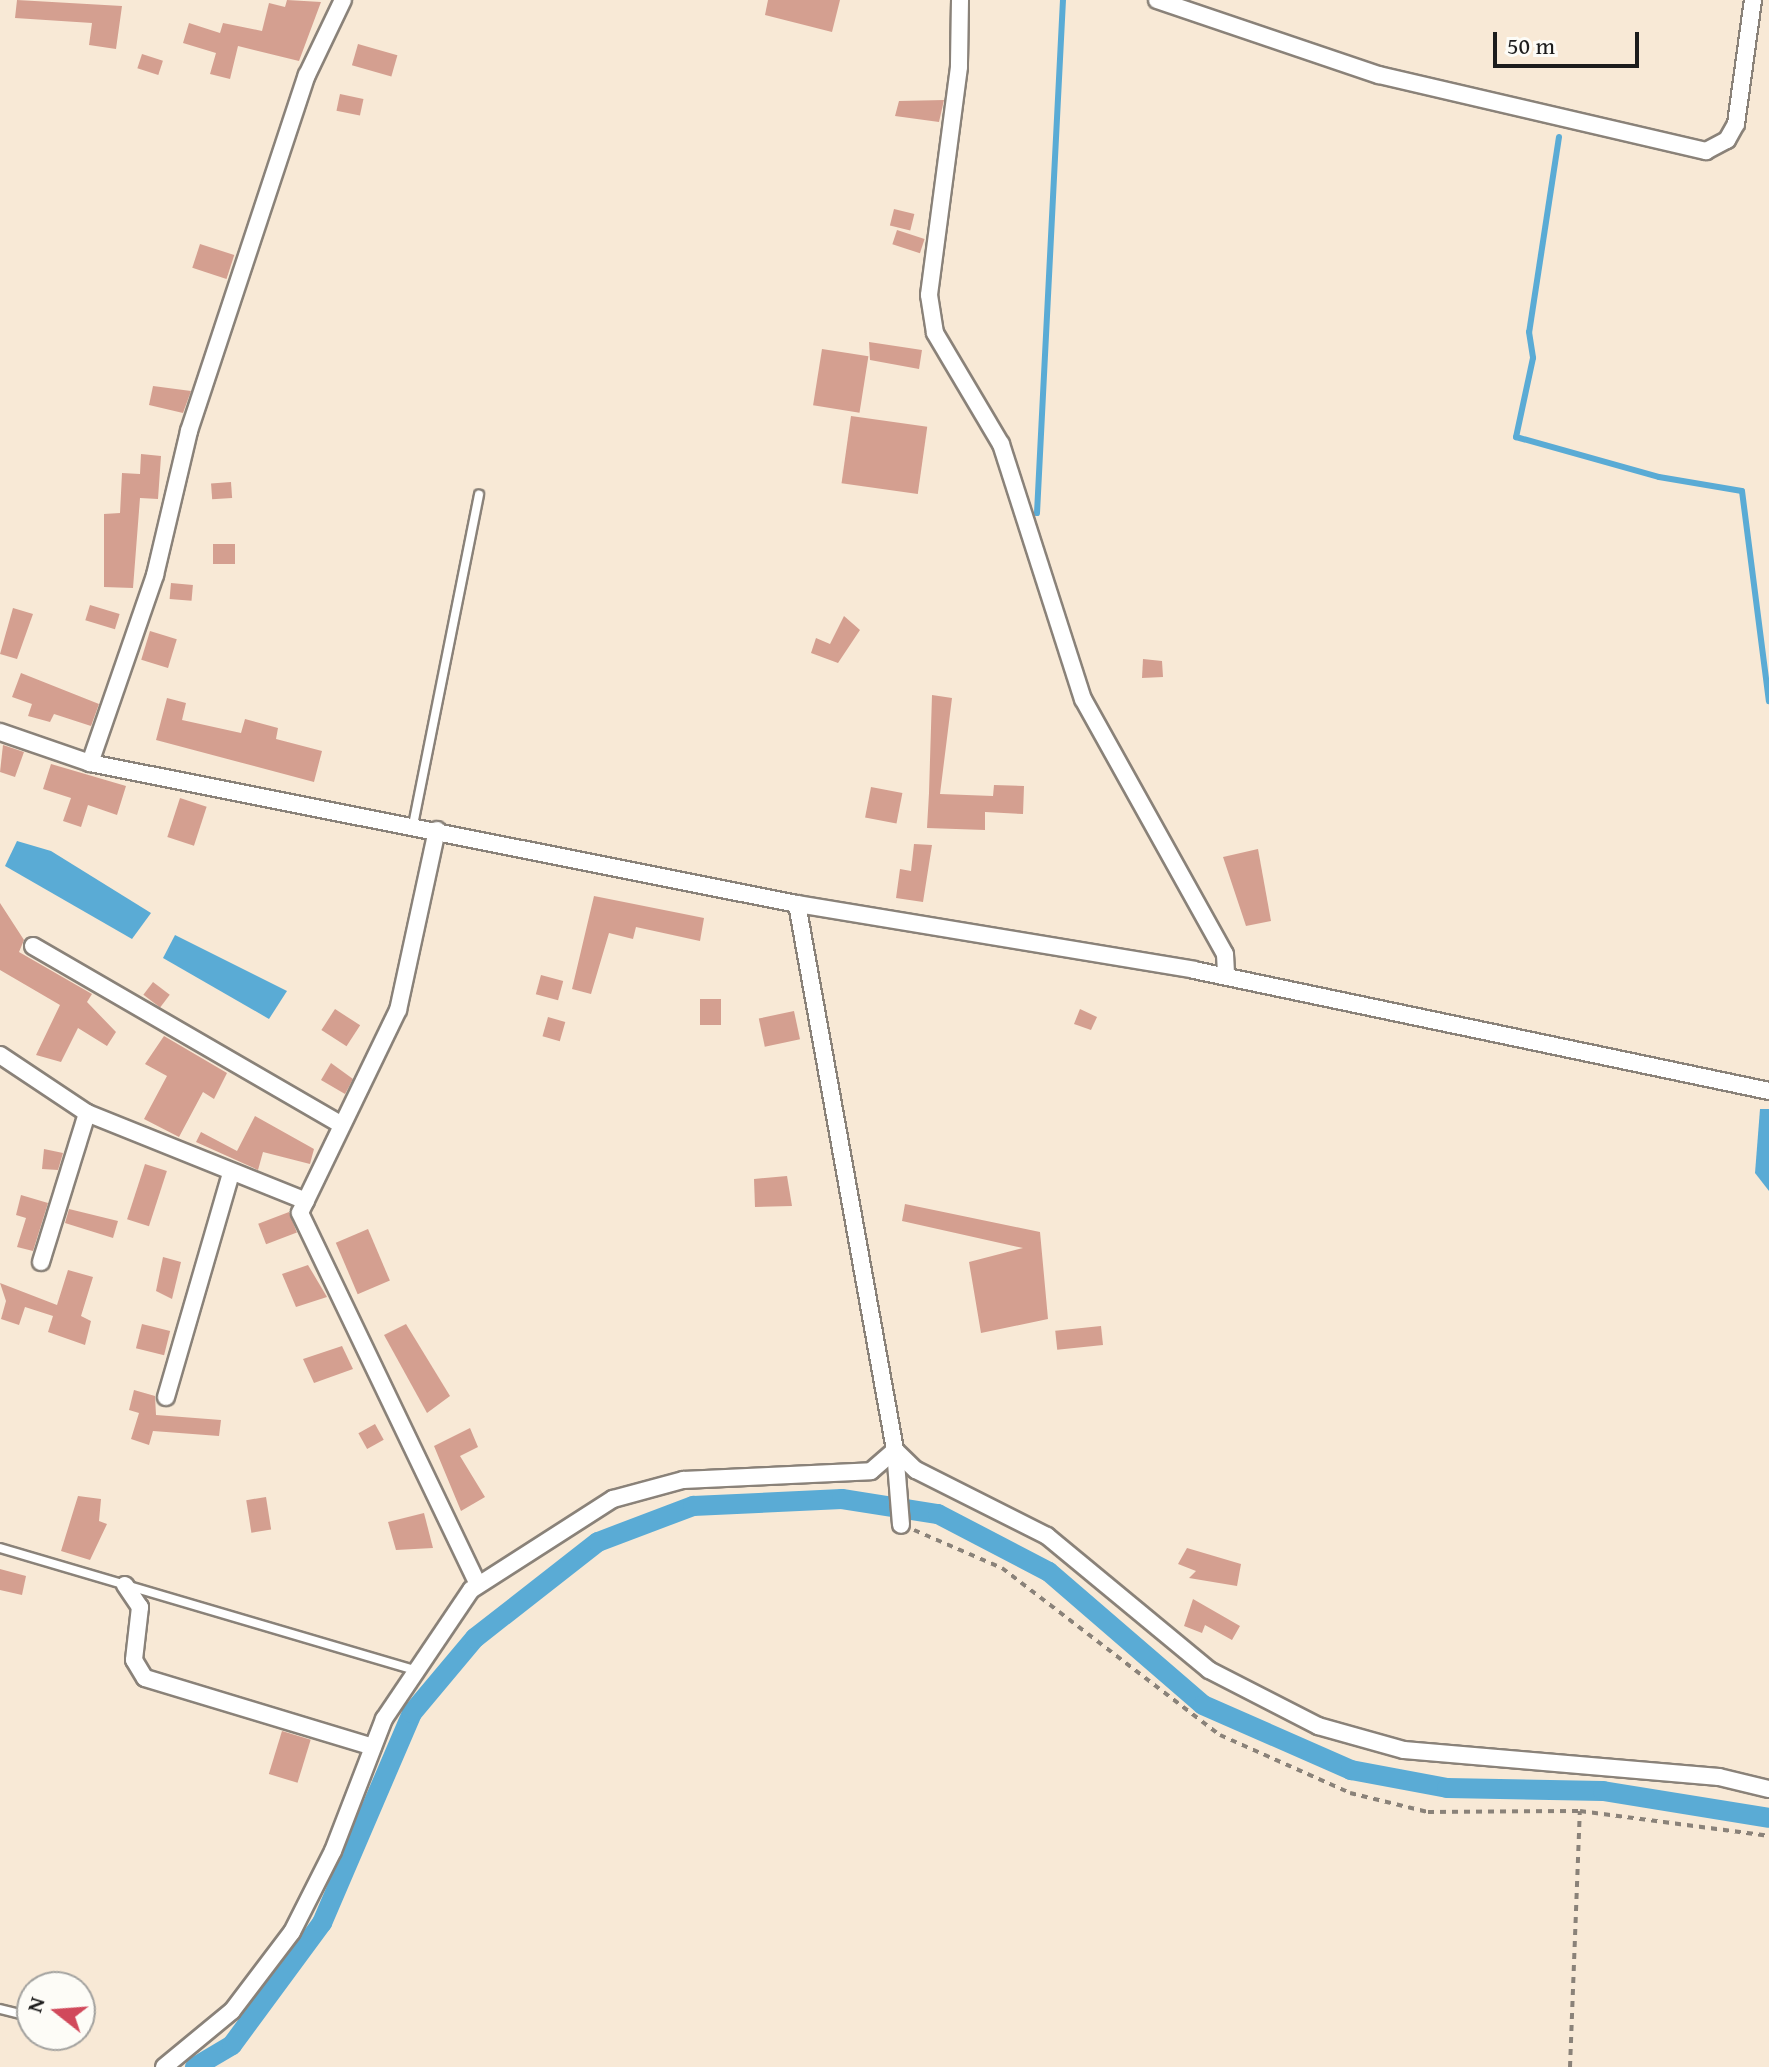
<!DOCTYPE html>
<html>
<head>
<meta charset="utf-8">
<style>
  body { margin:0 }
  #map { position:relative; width:1769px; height:2067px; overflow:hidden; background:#f8e9d6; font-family:"Gentium Book Plus",serif }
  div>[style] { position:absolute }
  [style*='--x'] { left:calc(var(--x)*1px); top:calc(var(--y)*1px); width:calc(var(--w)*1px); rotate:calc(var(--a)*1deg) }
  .water>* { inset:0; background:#5aabd5 }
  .stream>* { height:6px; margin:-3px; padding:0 3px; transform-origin:3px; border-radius:3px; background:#5aabd5 }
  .canal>* { height:20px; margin:-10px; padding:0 10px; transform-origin:10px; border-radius:10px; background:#5aabd5 }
  .building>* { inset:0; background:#d49f90; transform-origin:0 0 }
  .path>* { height:4px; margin-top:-2px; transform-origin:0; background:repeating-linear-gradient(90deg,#8a8279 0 6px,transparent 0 12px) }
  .roads { filter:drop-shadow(2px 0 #8a8279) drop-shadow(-2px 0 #8a8279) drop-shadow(0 2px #8a8279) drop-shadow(0 -2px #8a8279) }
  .lane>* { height:8px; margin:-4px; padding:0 4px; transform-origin:4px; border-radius:4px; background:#fff }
  .street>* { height:16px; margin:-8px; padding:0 8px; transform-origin:8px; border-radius:8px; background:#fff }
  span { translate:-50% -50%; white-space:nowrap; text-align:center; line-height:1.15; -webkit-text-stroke:6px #fdfcf7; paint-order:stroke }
  .north { position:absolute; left:16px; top:1971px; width:80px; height:80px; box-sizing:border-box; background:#fdfcf7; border:2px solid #a3a29f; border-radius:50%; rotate:287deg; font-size:22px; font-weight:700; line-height:32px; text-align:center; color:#1c1c1c }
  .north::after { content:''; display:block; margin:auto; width:28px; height:36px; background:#d1495b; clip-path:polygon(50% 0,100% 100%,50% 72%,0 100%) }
  .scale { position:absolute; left:1493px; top:32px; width:146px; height:36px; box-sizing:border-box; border:4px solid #1c1c1c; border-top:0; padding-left:10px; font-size:24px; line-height:28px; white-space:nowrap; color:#1c1c1c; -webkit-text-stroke:6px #fdfcf7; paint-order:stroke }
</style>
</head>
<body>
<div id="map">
  <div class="water">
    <i style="clip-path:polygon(17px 841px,51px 851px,151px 913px,132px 939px,5px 866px)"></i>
    <i style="clip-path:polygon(175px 935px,287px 991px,269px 1019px,163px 958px)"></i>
    <i style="clip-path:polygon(1760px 1109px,1769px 1109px,1769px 1191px,1755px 1173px)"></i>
  </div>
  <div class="stream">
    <i style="--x:1559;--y:137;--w:197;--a:98.7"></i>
    <i style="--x:1529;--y:332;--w:26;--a:81"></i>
    <i style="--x:1533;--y:358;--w:81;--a:102.1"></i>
    <i style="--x:1516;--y:437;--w:148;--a:15.6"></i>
    <i style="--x:1659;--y:477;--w:84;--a:9.6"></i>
    <i style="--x:1742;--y:491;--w:212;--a:82.7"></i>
    <i style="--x:1037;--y:513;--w:514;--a:-87.1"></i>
  </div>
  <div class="canal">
    <i style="--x:195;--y:2067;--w:43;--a:-30.7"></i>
    <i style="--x:232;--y:2045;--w:152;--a:-53.6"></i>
    <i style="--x:322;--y:1923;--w:228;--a:-66.8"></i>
    <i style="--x:412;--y:1713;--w:98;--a:-50"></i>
    <i style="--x:475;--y:1638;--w:156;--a:-38"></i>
    <i style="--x:598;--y:1542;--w:102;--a:-20.8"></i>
    <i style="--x:693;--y:1506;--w:149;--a:-2.7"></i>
    <i style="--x:842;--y:1499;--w:97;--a:8.9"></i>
    <i style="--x:938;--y:1514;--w:125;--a:27.6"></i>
    <i style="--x:1049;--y:1572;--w:203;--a:40.8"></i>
    <i style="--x:1203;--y:1705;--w:162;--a:23.7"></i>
    <i style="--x:1351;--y:1770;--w:98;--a:10.6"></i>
    <i style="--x:1447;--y:1788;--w:156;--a:1.1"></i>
    <i style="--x:1603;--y:1791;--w:168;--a:9.2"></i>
  </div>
  <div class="building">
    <i style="clip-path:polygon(17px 0,122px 6px,116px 49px,89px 45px,92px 23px,15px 18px)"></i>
    <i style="clip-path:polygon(287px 0,321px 2px,299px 61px,238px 46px,230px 79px,210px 74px,216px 53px,183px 43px,189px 23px,220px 33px,223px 23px,262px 31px,269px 3px,285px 7px)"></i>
    <i style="clip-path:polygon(768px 0,840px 0,832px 32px,765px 15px)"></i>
    <i style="left:358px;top:44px;width:41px;height:22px;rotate:16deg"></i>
    <i style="left:142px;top:54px;width:22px;height:15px;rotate:18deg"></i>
    <i style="left:340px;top:94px;width:24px;height:17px;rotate:12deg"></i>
    <i style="clip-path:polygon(944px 100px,939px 122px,895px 116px,899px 101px)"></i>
    <i style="left:894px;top:209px;width:21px;height:17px;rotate:14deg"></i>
    <i style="left:897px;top:230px;width:29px;height:15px;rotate:18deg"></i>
    <i style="left:200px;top:244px;width:36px;height:25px;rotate:18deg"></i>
    <i style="clip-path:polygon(869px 342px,922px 350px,919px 369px,870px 360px)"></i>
    <i style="left:822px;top:349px;width:47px;height:57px;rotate:9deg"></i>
    <i style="clip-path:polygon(153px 386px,191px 391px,183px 413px,149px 405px)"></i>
    <i style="left:851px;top:416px;width:77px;height:68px;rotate:8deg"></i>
    <i style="clip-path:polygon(141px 454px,161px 456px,158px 499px,140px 498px,133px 588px,104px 587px,104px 514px,120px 513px,122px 473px,140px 474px)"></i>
    <i style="left:231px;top:482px;width:16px;height:20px;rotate:86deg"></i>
    <i style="left:213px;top:544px;width:22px;height:20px"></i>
    <i style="left:171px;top:583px;width:22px;height:16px;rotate:5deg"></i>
    <i style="left:90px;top:605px;width:31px;height:16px;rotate:17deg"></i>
    <i style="clip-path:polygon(13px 608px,33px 614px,17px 659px,0 654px)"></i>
    <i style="clip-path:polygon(844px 616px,860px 630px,838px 663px,811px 653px,816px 638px,830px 644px)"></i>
    <i style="left:150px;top:631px;width:28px;height:30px;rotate:17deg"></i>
    <i style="clip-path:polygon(1143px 659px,1162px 661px,1163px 677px,1142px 678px)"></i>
    <i style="clip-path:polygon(21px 673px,99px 704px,91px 726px,54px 714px,50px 722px,28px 716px,32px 704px,12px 697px)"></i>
    <i style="clip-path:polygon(932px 695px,952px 698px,940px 794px,993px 796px,994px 785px,1024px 786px,1023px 814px,985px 812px,985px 830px,927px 828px,929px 793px,937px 794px,929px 793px)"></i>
    <i style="clip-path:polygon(167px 698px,186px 703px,182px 720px,241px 733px,245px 719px,278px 728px,276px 739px,322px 751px,314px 782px,156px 740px)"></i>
    <i style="clip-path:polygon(3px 745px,24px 752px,15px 777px,0 772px)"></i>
    <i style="clip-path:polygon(51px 764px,126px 786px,117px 815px,88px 805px,81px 827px,63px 821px,71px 798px,43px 789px)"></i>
    <i style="left:871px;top:787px;width:32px;height:31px;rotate:11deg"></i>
    <i style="left:180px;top:798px;width:28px;height:41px;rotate:18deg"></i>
    <i style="clip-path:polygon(914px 844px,932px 845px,923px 902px,896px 898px,900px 869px,911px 871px)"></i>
    <i style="clip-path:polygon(1258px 849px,1271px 921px,1246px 926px,1223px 857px)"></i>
    <i style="clip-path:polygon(594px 896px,704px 918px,700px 941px,636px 927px,633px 939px,609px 933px,591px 994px,572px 989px)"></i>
    <i style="clip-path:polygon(0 903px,24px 940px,19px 952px,92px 994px,87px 1002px,116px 1032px,107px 1046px,78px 1028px,61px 1062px,36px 1055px,60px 1005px,0 970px)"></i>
    <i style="left:541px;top:975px;width:23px;height:20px;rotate:15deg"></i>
    <i style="left:153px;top:982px;width:21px;height:16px;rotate:37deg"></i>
    <i style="left:700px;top:999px;width:21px;height:26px"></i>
    <i style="left:335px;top:1009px;width:30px;height:25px;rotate:33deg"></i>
    <i style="clip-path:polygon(1080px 1009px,1097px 1017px,1091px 1030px,1074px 1024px)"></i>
    <i style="left:794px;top:1011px;width:29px;height:36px;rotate:78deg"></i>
    <i style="left:548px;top:1017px;width:18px;height:20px;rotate:16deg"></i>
    <i style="clip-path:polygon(164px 1036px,227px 1073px,214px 1099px,203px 1092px,179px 1137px,144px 1119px,167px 1076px,145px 1064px)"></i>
    <i style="clip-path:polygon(331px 1063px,353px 1079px,345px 1094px,321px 1080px)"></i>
    <i style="clip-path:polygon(255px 1116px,314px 1149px,310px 1164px,263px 1152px,258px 1170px,196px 1142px,201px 1132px,237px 1151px)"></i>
    <i style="clip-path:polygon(44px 1149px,63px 1153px,58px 1170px,42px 1169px)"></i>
    <i style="left:145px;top:1164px;width:23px;height:58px;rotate:18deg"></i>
    <i style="clip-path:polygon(787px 1176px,792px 1206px,755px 1207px,754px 1179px)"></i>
    <i style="clip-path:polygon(21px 1195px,48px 1203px,33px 1251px,17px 1247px,26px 1218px,16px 1215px)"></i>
    <i style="clip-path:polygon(905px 1204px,1040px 1232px,1048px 1319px,981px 1333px,969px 1262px,1023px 1248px,902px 1221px)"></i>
    <i style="clip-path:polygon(69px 1209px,118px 1221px,113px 1238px,65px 1223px)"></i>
    <i style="left:289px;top:1212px;width:22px;height:33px;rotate:69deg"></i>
    <i style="left:368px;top:1229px;width:56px;height:35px;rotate:67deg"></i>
    <i style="clip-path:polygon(163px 1257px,181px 1262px,172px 1299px,156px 1291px)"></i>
    <i style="clip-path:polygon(308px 1265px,327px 1297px,296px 1307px,282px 1274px)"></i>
    <i style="clip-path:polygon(68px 1270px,93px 1277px,81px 1316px,91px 1321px,85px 1345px,48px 1332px,53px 1316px,25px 1307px,19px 1325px,1px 1319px,6px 1301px,0 1283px,57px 1305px)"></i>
    <i style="left:142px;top:1324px;width:29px;height:25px;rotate:14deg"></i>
    <i style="clip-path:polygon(406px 1324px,450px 1396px,427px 1413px,384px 1335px)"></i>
    <i style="left:1101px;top:1326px;width:19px;height:46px;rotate:84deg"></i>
    <i style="clip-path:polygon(342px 1346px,353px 1369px,314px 1383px,303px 1359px)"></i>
    <i style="clip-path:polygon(134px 1390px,155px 1396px,156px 1415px,221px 1420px,219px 1436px,153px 1431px,149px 1445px,131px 1439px,139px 1413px,129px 1410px)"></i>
    <i style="left:375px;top:1424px;width:18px;height:19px;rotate:61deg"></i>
    <i style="clip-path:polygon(470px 1428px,478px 1447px,460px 1456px,485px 1497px,461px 1511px,434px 1446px)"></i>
    <i style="clip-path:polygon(78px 1496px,101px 1499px,99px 1521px,107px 1524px,90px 1560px,61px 1551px)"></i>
    <i style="left:266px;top:1497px;width:33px;height:20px;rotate:81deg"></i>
    <i style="clip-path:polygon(424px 1513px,433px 1548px,396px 1550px,388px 1522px)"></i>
    <i style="clip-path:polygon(1187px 1548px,1241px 1564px,1237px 1586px,1189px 1578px,1196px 1571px,1178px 1564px)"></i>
    <i style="clip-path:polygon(0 1569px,26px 1576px,22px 1595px,0 1590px)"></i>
    <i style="clip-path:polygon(1193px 1599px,1240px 1626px,1232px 1640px,1205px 1625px,1202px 1633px,1184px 1626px)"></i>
    <i style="left:282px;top:1731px;width:30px;height:45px;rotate:17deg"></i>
  </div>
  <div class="path">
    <i style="--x:914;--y:1530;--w:96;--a:23.4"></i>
    <i style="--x:1002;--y:1568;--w:275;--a:37.5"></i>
    <i style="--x:1220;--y:1735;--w:142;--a:24"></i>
    <i style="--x:1350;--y:1793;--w:80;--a:13.7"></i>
    <i style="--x:1428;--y:1812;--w:152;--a:-0.4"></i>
    <i style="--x:1580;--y:1811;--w:191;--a:7.5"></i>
    <i style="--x:1570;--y:2067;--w:256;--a:-87.8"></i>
  </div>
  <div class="roads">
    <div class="lane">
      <i style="--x:413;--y:825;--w:337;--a:-78.7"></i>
      <i style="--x:0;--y:1548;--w:433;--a:16.4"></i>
      <i style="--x:0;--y:2009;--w:33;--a:14"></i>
    </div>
    <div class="street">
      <i style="--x:960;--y:0;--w:67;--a:90.9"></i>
      <i style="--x:959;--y:67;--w:230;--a:97.5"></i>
      <i style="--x:929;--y:295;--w:38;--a:81"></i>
      <i style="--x:935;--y:333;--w:129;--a:59.3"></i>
      <i style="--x:1001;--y:444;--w:268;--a:72.2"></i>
      <i style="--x:1083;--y:699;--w:292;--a:60.9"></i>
      <i style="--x:1225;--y:954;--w:22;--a:87"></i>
      <i style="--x:1157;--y:0;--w:234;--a:18.7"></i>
      <i style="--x:1379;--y:75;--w:336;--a:13.1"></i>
      <i style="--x:1706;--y:151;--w:24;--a:-28"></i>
      <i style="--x:1727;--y:140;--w:18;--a:-61"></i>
      <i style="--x:1736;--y:124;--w:125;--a:-82.2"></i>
      <i style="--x:0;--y:732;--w:95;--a:19"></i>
      <i style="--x:90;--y:763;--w:721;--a:11.28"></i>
      <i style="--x:797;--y:904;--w:402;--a:9.4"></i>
      <i style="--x:1194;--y:970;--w:588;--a:11.88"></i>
      <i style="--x:90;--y:763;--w:199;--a:-70.9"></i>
      <i style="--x:155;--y:575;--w:148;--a:-76.7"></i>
      <i style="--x:189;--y:431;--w:375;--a:-71.7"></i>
      <i style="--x:307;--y:75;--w:83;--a:-64.4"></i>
      <i style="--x:437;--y:830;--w:184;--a:102.2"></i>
      <i style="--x:398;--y:1010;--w:225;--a:115.8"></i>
      <i style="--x:300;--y:1213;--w:411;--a:64.4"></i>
      <i style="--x:797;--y:904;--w:555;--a:79.82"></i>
      <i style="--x:895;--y:1450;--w:29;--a:44"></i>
      <i style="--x:916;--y:1470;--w:147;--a:26.7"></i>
      <i style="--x:1047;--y:1536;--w:210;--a:39.6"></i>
      <i style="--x:1209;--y:1670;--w:123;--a:27.2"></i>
      <i style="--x:1318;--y:1726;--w:89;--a:15.6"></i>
      <i style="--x:1404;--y:1750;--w:316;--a:4.9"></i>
      <i style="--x:1719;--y:1777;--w:51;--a:13.5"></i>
      <i style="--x:33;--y:946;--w:355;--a:30.1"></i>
      <i style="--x:0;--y:1055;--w:105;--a:33.7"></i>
      <i style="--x:87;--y:1113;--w:236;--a:21.9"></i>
      <i style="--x:41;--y:1262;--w:156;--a:-72.8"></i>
      <i style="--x:166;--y:1397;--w:230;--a:-73.8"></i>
      <i style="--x:895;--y:1450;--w:75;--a:85.4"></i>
      <i style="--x:125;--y:1585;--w:27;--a:56"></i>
      <i style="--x:140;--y:1607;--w:53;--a:96.5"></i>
      <i style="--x:134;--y:1660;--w:21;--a:59"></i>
      <i style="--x:145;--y:1678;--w:238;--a:16.8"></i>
      <i style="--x:164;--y:2067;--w:88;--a:-39.5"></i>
      <i style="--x:232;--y:2011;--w:99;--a:-52.8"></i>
      <i style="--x:292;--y:1932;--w:91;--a:-63.2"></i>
      <i style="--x:333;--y:1851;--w:142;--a:-68.9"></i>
      <i style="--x:384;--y:1719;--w:156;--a:-56"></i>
      <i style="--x:471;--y:1590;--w:169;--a:-32.7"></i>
      <i style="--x:613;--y:1499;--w:73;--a:-15.2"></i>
      <i style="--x:683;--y:1480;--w:188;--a:-2.7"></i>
      <i style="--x:871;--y:1471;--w:32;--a:-41"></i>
    </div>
  </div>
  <div class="north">N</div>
  <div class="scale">50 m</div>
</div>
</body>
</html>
